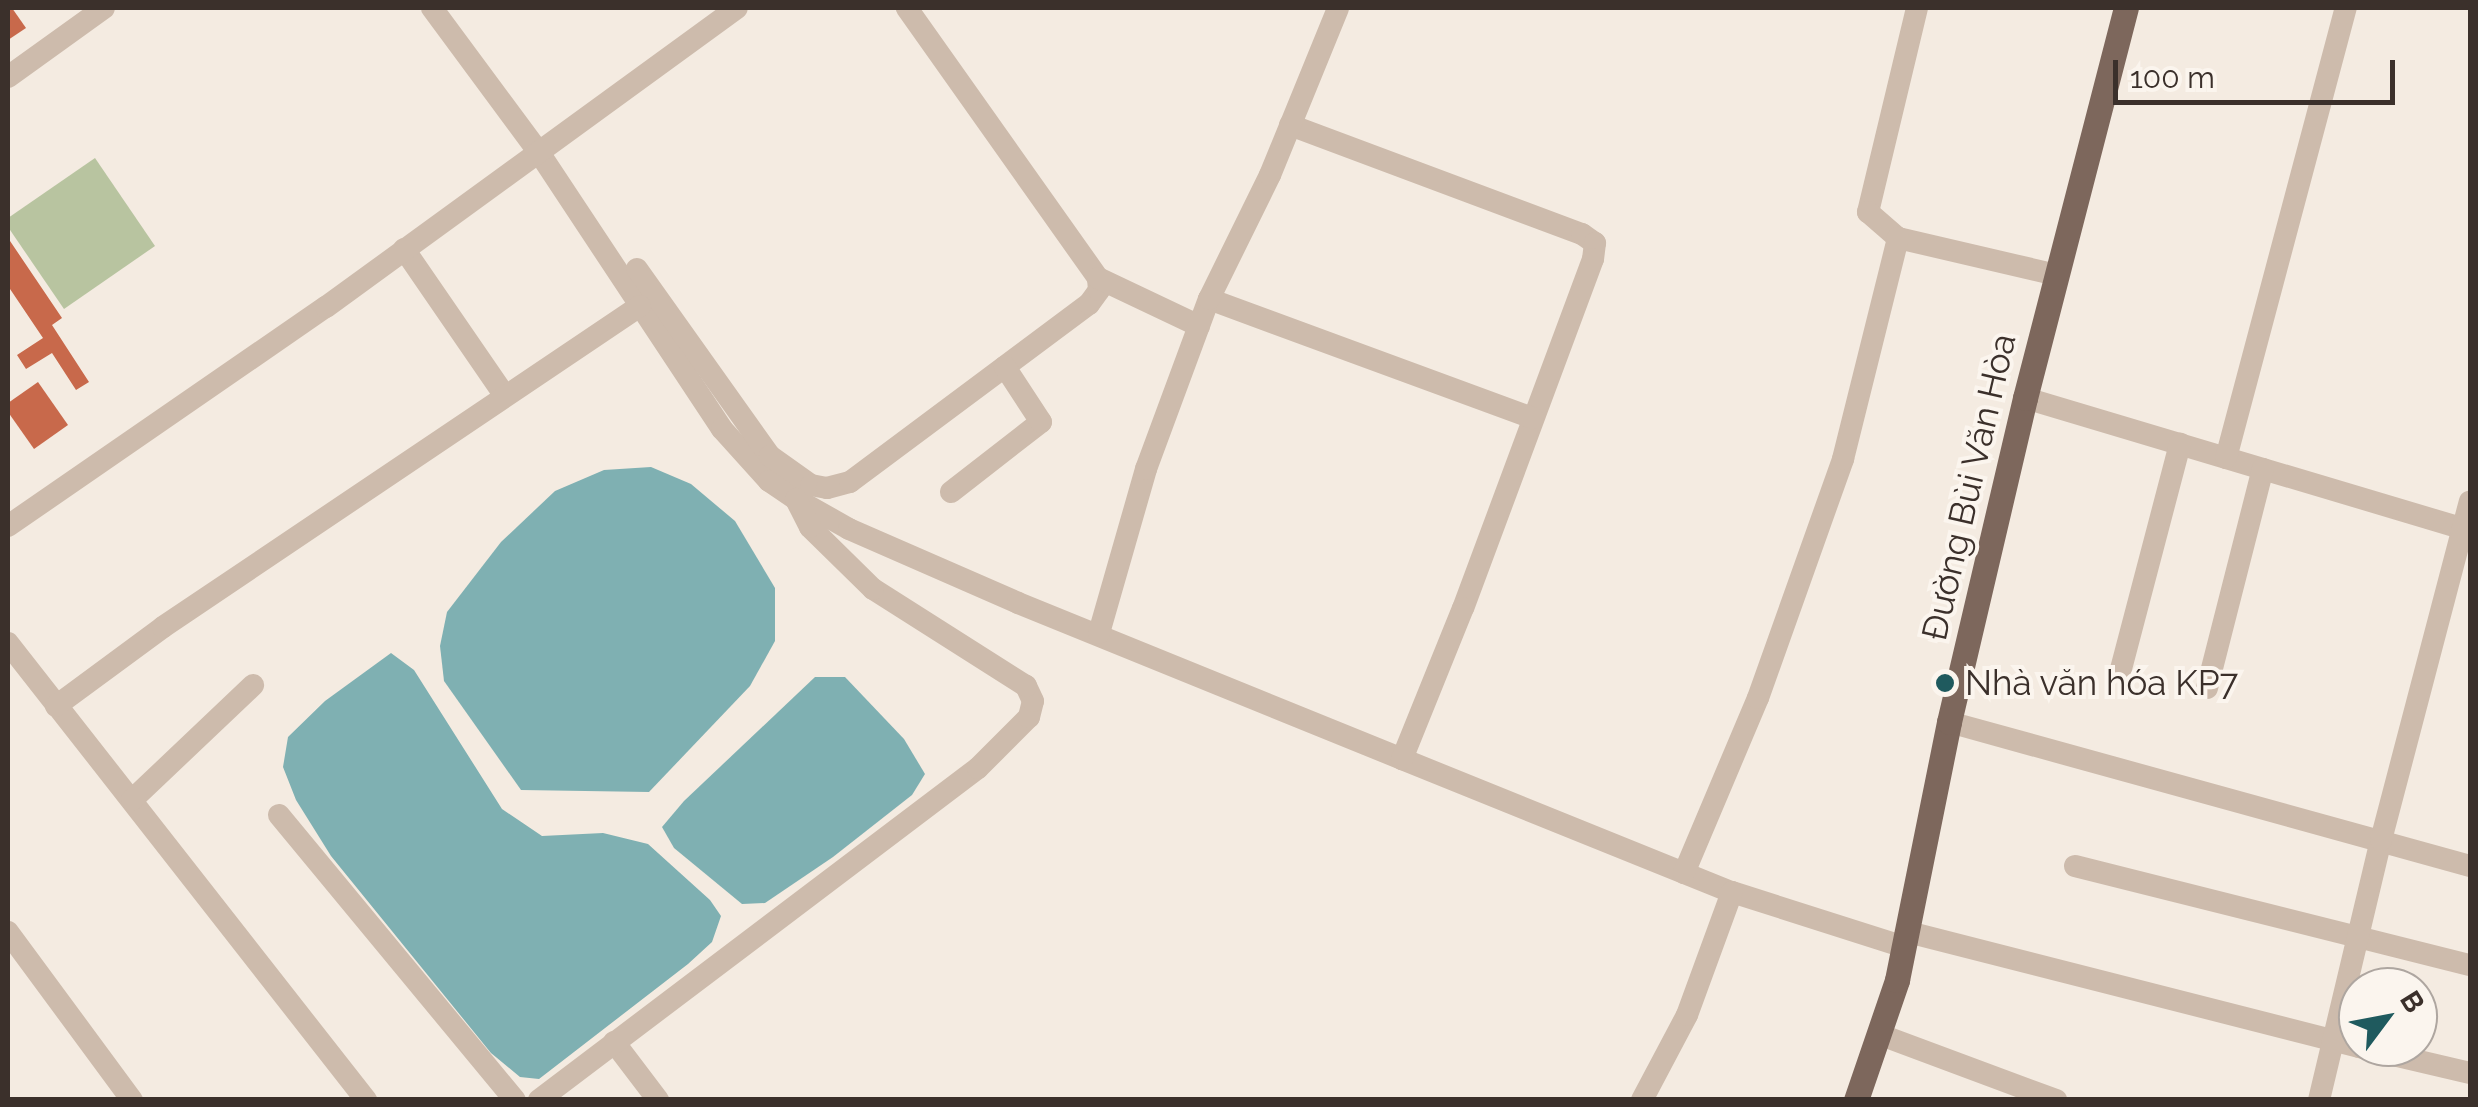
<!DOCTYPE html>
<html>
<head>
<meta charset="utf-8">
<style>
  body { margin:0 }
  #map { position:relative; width:2478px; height:1107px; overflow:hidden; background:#f4ebe1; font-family:Raleway,sans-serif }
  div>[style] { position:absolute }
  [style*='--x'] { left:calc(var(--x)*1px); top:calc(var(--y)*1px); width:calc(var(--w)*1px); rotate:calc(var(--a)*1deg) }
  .green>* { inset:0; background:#b8c4a0 }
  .water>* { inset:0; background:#7fb0b2 }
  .building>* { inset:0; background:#c8694b }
  .minor>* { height:22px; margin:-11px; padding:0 11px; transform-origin:11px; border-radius:11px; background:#cdbbac }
  .major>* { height:25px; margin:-12.5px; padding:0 12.5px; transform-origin:12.5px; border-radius:12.5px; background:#7d675c }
  .dots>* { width:28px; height:28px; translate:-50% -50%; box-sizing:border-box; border:5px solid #fbf5ee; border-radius:50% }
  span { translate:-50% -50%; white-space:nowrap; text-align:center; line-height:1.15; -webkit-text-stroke:8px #fbf5ee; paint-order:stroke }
  .street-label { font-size:35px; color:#3b302b }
  .poi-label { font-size:35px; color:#3b302b }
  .left { translate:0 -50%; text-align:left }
  .frame { position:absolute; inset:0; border:10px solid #3b302b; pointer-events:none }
  .north { position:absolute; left:2338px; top:967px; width:100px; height:100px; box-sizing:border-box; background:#fbf5ee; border:2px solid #aea6a0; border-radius:50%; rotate:58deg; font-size:28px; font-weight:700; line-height:40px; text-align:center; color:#3b302b }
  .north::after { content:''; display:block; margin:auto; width:35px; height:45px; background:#1f5a5e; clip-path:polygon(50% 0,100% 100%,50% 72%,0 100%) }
  .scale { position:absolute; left:2113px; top:60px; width:282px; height:45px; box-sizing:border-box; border:5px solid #3b302b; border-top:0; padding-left:12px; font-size:30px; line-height:35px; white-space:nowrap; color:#3b302b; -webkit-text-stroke:8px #fbf5ee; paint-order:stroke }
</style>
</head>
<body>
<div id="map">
  <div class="green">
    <i style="clip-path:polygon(95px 158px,155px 246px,64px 309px,8px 227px,8px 218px)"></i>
  </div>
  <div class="water">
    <i style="clip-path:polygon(651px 467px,691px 484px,735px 521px,775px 588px,775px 641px,750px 686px,649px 792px,521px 790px,444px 681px,440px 646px,447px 612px,501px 542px,555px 491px,604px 470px)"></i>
    <i style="clip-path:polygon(391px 653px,414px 670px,502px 809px,542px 836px,603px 833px,648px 844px,710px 900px,721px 916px,712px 942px,688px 964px,539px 1079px,520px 1077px,491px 1053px,331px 856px,296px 800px,283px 767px,288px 737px,325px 701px)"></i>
    <i style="clip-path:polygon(815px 677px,845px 677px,904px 739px,925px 774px,912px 795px,833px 857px,765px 903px,742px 904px,674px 848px,662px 827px,684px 801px)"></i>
  </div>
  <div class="building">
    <i style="clip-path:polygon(8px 8px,12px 8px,26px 28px,8px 40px)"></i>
    <i style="clip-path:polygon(8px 238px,62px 318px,52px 325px,89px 382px,76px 390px,52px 353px,26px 369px,17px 355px,43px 338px,8px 286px)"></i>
    <i style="clip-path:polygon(38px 382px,68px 425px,34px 449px,8px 412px,8px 403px)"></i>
  </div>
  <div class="minor">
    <i style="--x:432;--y:8;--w:178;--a:53.5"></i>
    <i style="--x:538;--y:151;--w:333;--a:56.5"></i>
    <i style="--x:722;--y:429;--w:70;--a:47.9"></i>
    <i style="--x:769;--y:481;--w:32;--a:34"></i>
    <i style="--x:796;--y:499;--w:61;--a:29.5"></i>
    <i style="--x:849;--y:529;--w:184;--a:23.6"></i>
    <i style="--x:1018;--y:603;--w:414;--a:22.1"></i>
    <i style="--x:1402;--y:759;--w:356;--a:22"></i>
    <i style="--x:1732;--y:892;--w:181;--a:17.7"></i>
    <i style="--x:1917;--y:8;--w:210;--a:103.5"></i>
    <i style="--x:1868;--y:212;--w:40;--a:41"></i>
    <i style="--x:1898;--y:238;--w:163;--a:13.1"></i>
    <i style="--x:8;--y:77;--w:118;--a:-35.7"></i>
    <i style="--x:1290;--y:125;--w:312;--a:20.5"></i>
    <i style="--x:1582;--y:234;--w:16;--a:35"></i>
    <i style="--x:1595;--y:243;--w:16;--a:97"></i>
    <i style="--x:1593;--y:259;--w:372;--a:110.4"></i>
    <i style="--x:1463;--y:608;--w:163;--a:112"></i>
    <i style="--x:404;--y:249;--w:178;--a:55.5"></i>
    <i style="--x:637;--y:269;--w:229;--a:54.6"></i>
    <i style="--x:770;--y:456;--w:50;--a:35.3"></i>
    <i style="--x:811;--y:485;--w:16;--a:11"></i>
    <i style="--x:827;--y:488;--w:24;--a:-15"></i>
    <i style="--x:850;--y:482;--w:298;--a:-36.7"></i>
    <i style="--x:1089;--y:304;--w:17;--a:-54"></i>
    <i style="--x:1099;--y:290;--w:12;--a:-95"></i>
    <i style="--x:1098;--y:278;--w:331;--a:-125.3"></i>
    <i style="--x:1098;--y:278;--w:112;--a:25.4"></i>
    <i style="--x:1209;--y:299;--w:345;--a:20.2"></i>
    <i style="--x:2025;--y:398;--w:458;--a:16.6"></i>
    <i style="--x:2226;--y:458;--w:466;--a:-75.1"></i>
    <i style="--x:951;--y:492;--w:114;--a:-37.9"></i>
    <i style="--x:1041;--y:422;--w:66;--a:-123.2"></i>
    <i style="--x:8;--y:526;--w:386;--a:-34.6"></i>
    <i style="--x:326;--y:307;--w:508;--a:-36.04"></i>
    <i style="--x:1099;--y:633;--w:171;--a:-74"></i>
    <i style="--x:1146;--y:469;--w:181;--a:-69.7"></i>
    <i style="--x:1209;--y:299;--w:138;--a:-63.8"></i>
    <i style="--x:1270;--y:175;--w:180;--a:-67.8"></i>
    <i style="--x:8;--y:643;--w:581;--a:51.93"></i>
    <i style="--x:2121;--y:669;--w:233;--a:-75.3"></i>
    <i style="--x:2207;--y:688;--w:226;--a:-75.7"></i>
    <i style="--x:56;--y:706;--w:133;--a:-36.4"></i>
    <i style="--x:163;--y:627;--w:575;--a:-33.94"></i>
    <i style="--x:1949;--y:722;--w:541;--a:15.45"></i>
    <i style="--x:132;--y:800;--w:167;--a:-43.5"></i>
    <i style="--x:279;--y:815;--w:370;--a:50.4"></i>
    <i style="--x:2075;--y:866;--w:407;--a:14.1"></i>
    <i style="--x:1684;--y:873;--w:190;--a:-67.1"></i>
    <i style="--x:1758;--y:698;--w:254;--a:-70.4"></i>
    <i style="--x:1843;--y:459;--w:228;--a:-76"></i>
    <i style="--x:8;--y:932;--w:209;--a:53.6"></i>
    <i style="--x:1908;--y:932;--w:464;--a:14.3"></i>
    <i style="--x:1881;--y:1035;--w:187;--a:20.4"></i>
    <i style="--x:614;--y:1042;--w:73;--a:52.8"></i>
    <i style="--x:2359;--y:1047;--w:114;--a:13.2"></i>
    <i style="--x:539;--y:1100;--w:550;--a:-37.1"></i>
    <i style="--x:978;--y:768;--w:72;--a:-45"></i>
    <i style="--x:1029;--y:717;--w:16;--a:-76"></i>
    <i style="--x:1033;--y:701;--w:17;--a:-115"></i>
    <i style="--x:1026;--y:686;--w:181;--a:-147.6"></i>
    <i style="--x:873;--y:589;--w:88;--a:-135.5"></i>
    <i style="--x:810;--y:527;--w:31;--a:-117"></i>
    <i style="--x:1642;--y:1100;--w:96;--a:-62.1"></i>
    <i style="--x:1687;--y:1015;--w:131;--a:-69.9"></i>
    <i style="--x:2319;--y:1100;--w:267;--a:-76.6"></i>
    <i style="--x:2381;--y:840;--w:350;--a:-75.3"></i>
  </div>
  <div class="major">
    <i style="--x:1856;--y:1100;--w:127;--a:-71.1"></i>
    <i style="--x:1897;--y:980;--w:263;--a:-78.6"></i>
    <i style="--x:1949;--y:722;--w:333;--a:-76.8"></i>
    <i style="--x:2025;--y:398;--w:403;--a:-75.5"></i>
  </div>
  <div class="dots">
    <i style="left:1945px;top:683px;background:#1f5a5e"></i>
  </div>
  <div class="street-label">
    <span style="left:1969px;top:487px;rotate:-77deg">Đường Bùi Văn Hòa</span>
  </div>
  <div class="poi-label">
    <span class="left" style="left:1965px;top:683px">Nhà văn hóa KP7</span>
  </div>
  <div class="frame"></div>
  <div class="north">B</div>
  <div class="scale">100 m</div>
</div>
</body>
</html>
